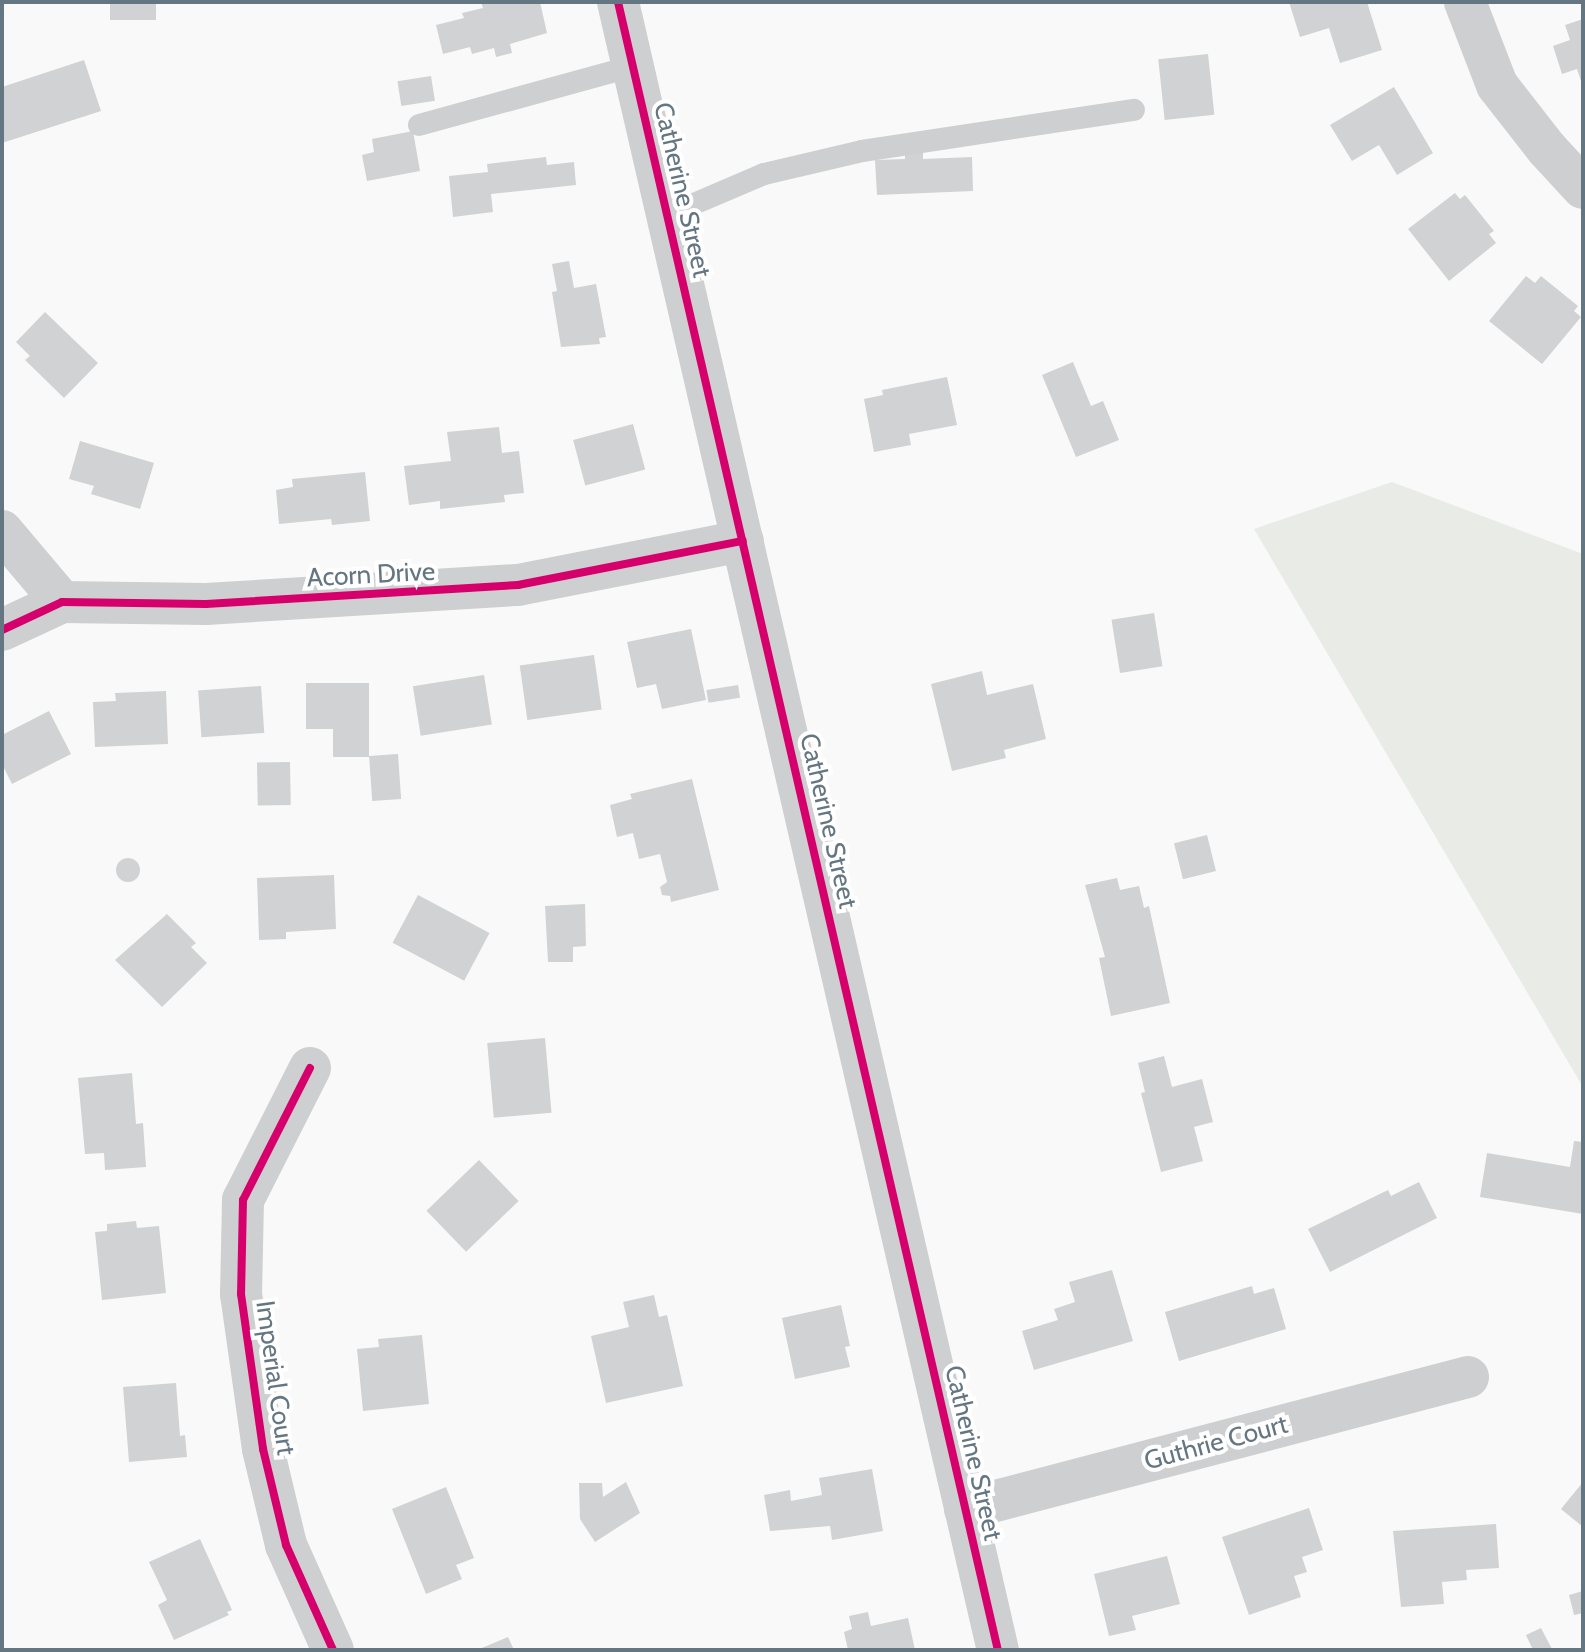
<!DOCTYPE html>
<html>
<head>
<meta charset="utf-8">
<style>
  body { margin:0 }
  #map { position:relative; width:1585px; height:1652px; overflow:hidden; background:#f9f9f9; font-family:Cabin,sans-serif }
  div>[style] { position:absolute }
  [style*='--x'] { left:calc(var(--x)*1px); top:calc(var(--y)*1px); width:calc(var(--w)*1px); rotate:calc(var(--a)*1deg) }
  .green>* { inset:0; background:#e8ebe6 }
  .building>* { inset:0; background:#d0d2d3; transform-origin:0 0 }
  .round { border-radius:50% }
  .service>* { height:22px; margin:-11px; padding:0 11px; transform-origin:11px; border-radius:11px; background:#cecfd0 }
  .minor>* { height:42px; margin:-21px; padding:0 21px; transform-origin:21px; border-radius:21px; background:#cecfd0 }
  .cycleway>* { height:8px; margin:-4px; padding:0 4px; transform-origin:4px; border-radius:4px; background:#d6006c }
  span { translate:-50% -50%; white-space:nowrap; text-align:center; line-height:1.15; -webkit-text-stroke:8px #fff; paint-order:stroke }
  .street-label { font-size:26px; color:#657683 }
  .frame { position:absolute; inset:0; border:4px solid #657683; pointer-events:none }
</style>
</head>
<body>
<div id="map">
  <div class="green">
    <i style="clip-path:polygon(1392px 482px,1583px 554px,1583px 1087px,1254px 529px)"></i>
  </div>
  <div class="building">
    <i style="left:110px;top:2px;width:46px;height:18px"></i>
    <i style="clip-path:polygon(481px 2px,540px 2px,547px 33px,510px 44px,512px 53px,496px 57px,494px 48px,472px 54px,470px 47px,443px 54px,436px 25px,464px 18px,462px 13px,483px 8px)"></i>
    <i style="clip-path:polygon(1289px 2px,1367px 2px,1382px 50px,1340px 63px,1329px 28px,1300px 37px)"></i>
    <i style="clip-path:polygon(1583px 19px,1583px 84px,1582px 84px,1577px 69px,1562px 74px,1553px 46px,1570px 40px,1565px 25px)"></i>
    <i style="left:1208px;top:54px;width:61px;height:50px;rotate:84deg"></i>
    <i style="clip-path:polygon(84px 60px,101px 111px,2px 143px,2px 87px)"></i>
    <i style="left:431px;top:76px;width:25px;height:34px;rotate:81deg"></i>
    <i style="clip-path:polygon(1394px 87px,1433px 153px,1397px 175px,1379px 145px,1352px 161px,1330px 125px)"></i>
    <i style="clip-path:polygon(413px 131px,420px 171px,367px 181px,362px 155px,374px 152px,372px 139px)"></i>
    <i style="clip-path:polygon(905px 153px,923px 153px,923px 159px,972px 157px,973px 191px,877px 195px,875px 160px,905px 159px)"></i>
    <i style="clip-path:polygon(546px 157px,547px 165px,574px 162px,576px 185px,491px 194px,493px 212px,453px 217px,449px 176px,488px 172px,487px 164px)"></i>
    <i style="clip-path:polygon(1455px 193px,1460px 199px,1465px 195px,1494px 231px,1489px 234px,1496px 243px,1449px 281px,1408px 229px)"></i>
    <i style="clip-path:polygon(569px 261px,574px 288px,596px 284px,606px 337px,599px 338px,600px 344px,561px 347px,552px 292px,557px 291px,552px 264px)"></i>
    <i style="clip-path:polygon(1526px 276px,1535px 283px,1541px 276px,1578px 306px,1574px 311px,1581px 317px,1542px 364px,1489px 321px)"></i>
    <i style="clip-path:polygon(45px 312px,98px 363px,64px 398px,25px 360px,30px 356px,16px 342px)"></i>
    <i style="clip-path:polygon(1073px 362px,1091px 406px,1103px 401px,1119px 440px,1076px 457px,1042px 375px)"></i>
    <i style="clip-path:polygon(947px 377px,957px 425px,909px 434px,911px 445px,874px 452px,864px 399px,883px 395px,882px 390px)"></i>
    <i style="left:633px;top:424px;width:47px;height:62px;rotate:75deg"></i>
    <i style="clip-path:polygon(499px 427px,502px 453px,519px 451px,524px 493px,504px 495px,505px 502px,440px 509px,440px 501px,409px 505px,404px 466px,451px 461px,447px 432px)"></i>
    <i style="clip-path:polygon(80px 441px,154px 463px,140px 509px,91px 494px,94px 486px,69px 479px)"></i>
    <i style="clip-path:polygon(365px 472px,370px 521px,332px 525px,331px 519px,279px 524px,276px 490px,293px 487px,292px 479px)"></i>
    <i style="left:1154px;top:613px;width:54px;height:43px;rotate:81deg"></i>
    <i style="clip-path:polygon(691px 629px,706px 700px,662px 709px,656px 684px,637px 688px,627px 642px)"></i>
    <i style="left:594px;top:655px;width:55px;height:75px;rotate:82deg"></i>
    <i style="clip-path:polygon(982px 671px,987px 695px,1033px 684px,1046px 739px,1004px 750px,1006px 758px,952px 771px,931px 684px)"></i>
    <i style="left:484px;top:675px;width:50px;height:72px;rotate:81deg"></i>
    <i style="clip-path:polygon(306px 683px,369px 683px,369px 757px,333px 757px,333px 729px,306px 729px)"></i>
    <i style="left:738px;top:685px;width:13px;height:32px;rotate:81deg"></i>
    <i style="left:261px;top:686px;width:47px;height:63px;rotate:86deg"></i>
    <i style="clip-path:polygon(166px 691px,168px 744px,95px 747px,93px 702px,116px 701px,115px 693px)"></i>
    <i style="clip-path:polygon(49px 711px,71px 754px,12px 784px,2px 764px,2px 735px)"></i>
    <i style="left:398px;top:754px;width:45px;height:29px;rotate:86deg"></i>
    <i style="left:290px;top:762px;width:43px;height:33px;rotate:89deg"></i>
    <i style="clip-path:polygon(692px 779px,719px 890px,671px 902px,670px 896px,662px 895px,660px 887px,667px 882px,660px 854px,639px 859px,633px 833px,617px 837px,610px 805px,632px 799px,630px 794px)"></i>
    <i style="left:1207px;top:835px;width:37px;height:34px;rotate:76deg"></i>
    <i class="round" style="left:116px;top:858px;width:24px;height:24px"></i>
    <i style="clip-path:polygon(334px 875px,336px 929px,286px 932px,286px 939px,259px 940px,257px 878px)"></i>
    <i style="clip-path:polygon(1117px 878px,1120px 890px,1139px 886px,1144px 908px,1149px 906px,1170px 1003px,1111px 1016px,1099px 958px,1105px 957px,1085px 885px)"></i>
    <i style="left:418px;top:895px;width:81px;height:54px;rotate:28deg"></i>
    <i style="clip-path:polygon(585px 904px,586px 946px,573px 947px,573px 962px,548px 962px,545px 906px)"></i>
    <i style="clip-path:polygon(167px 914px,196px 943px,191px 947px,207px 963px,162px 1007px,115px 960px)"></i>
    <i style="left:545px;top:1038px;width:75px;height:58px;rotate:85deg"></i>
    <i style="clip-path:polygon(1164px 1056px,1172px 1087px,1202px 1079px,1213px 1122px,1194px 1127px,1203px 1161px,1161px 1172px,1141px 1093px,1145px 1092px,1138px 1063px)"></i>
    <i style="clip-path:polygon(132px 1073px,136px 1124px,143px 1123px,146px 1167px,105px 1170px,104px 1153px,85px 1154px,78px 1078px)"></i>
    <i style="clip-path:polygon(1574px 1141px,1583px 1142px,1583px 1214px,1480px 1197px,1487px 1153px,1570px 1167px)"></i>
    <i style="left:479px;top:1160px;width:57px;height:73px;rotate:46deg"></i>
    <i style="clip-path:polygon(1419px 1182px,1437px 1218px,1330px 1272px,1308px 1229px,1388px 1190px,1391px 1196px)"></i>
    <i style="clip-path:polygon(136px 1221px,137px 1228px,159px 1226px,166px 1293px,102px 1300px,95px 1232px,107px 1231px,107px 1224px)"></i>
    <i style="clip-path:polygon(1112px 1270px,1133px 1341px,1034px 1370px,1022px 1331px,1058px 1320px,1054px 1309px,1075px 1302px,1069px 1282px)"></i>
    <i style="clip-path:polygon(1252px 1286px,1254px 1294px,1274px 1288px,1286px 1329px,1179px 1361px,1165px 1312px)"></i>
    <i style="clip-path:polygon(654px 1295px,659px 1317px,667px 1315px,683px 1386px,606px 1403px,591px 1336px,629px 1327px,623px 1302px)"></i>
    <i style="clip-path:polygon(841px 1305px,850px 1346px,845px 1347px,850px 1367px,795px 1379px,782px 1318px)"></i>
    <i style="clip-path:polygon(422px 1335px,429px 1404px,363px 1411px,357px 1349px,379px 1347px,378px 1339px)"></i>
    <i style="clip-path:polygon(176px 1383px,180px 1436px,185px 1435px,187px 1457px,129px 1462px,123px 1387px)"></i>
    <i style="clip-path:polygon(872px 1469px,883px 1531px,832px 1540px,830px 1526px,770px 1531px,764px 1495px,790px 1490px,791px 1501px,822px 1495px,819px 1478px)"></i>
    <i style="clip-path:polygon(626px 1482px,640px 1513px,595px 1542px,580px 1519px,579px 1483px,602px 1483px,603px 1497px)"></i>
    <i style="clip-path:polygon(1583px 1482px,1583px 1527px,1561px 1509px)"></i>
    <i style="clip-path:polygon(446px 1487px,474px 1558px,456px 1565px,462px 1579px,426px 1594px,392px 1509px)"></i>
    <i style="clip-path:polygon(1309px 1508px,1323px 1550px,1302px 1557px,1307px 1572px,1294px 1576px,1301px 1597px,1249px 1615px,1222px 1537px)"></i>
    <i style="clip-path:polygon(1496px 1524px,1499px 1568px,1466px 1570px,1467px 1580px,1442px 1582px,1444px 1604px,1401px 1607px,1393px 1531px)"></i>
    <i style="clip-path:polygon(200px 1539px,232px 1610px,227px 1612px,229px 1615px,174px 1640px,158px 1605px,167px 1600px,149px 1562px)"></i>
    <i style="clip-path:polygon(1167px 1556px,1180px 1604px,1132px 1616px,1136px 1630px,1109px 1636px,1094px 1574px)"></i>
    <i style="clip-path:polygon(1583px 1591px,1583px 1613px,1574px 1615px,1569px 1595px)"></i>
    <i style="clip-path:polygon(868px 1612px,871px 1626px,908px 1618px,915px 1650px,848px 1650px,844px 1632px,852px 1629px,849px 1616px)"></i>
    <i style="clip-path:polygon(1541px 1628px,1552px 1649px,1550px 1650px,1533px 1650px,1526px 1635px)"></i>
    <i style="clip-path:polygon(508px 1637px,514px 1650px,477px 1650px)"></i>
  </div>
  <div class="service">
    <i style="--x:419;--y:125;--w:222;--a:-15.4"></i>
    <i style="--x:668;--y:215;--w:104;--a:-23.1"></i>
    <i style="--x:764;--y:174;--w:101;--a:-13.2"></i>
    <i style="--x:862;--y:151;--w:275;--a:-8.6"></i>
  </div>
  <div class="minor">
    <i style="--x:618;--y:2;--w:1691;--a:77.02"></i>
    <i style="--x:1465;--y:2;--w:89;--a:68.9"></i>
    <i style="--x:1497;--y:85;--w:81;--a:52"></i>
    <i style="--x:1547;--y:149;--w:53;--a:47.3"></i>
    <i style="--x:2;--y:531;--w:93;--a:49.8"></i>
    <i style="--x:2;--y:630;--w:66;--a:-25"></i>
    <i style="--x:62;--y:602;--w:144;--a:0.8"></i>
    <i style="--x:206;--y:604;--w:313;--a:-3.5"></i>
    <i style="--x:518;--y:585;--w:229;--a:-11.1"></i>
    <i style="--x:310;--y:1068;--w:148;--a:116.9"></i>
    <i style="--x:243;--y:1200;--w:94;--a:91.2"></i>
    <i style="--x:241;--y:1294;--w:157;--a:81.9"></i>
    <i style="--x:263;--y:1449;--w:99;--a:76.5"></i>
    <i style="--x:286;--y:1545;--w:115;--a:65.9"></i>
    <i style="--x:965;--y:1509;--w:520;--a:-14.7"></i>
  </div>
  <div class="cycleway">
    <i style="--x:618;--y:2;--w:1691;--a:77.02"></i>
    <i style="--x:2;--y:630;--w:66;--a:-25"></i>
    <i style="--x:62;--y:602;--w:144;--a:0.8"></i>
    <i style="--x:206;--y:604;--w:313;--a:-3.5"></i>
    <i style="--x:518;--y:585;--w:229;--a:-11.1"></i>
    <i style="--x:310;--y:1068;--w:148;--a:116.9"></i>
    <i style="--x:243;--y:1200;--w:94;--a:91.2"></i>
    <i style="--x:241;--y:1294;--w:157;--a:81.9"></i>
    <i style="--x:263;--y:1449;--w:99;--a:76.5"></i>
    <i style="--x:286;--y:1545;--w:115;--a:65.9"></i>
  </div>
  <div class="street-label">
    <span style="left:682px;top:190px;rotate:77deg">Catherine Street</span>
    <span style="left:371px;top:575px;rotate:-3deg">Acorn Drive</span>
    <span style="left:828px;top:821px;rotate:77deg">Catherine Street</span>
    <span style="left:275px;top:1378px;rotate:82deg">Imperial Court</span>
    <span style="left:1216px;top:1443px;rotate:-15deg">Guthrie Court</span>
    <span style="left:973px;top:1453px;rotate:77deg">Catherine Street</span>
  </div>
  <div class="frame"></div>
</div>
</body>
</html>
